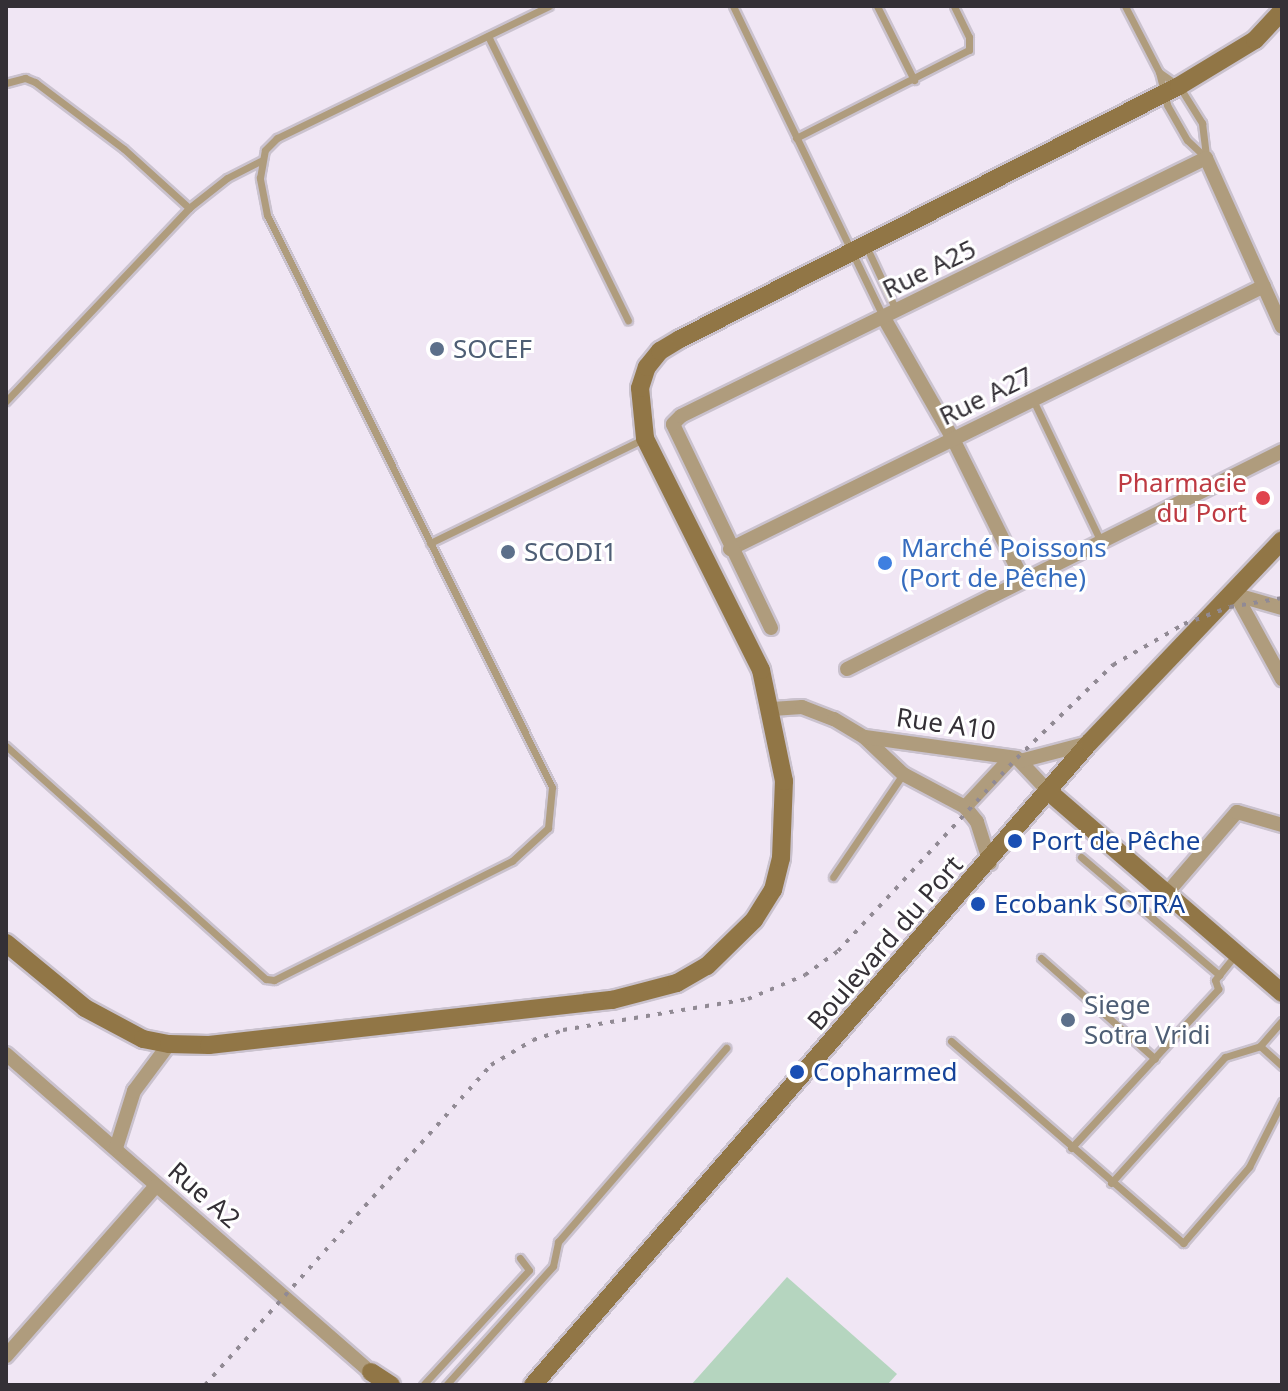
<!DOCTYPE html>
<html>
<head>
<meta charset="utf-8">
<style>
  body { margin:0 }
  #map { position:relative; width:1288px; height:1391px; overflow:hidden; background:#f0e6f4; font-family:"Noto Sans",sans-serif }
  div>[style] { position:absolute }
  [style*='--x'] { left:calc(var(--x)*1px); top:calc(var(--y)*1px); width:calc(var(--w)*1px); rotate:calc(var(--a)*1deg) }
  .green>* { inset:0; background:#b5d5bf }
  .roads { filter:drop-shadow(2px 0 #cac2ce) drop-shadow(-2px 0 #cac2ce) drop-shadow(0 2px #cac2ce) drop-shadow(0 -2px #cac2ce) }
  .lane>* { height:7px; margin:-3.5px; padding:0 3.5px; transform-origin:3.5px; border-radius:3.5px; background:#af9c7d }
  .street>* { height:14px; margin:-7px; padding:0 7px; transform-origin:7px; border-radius:7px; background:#af9c7d }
  .secondary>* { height:18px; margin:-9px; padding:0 9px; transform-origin:9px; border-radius:9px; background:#917646 }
  .rail>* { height:4px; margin-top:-2px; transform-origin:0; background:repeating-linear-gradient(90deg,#918a94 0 4px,transparent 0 12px) }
  .dots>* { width:22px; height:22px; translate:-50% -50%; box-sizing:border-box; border:4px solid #fff; border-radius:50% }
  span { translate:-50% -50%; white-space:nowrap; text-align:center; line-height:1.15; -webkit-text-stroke:6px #fff; paint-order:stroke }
  .street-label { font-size:26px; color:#343036 }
  .service-label { font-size:26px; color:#4e5e75 }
  .left { translate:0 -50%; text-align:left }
  .health-label { font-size:26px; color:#be3a42 }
  .right { translate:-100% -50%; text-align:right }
  .shop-label { font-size:26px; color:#366cbe }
  .transit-label { font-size:26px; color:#164399 }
  .frame { position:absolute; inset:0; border:8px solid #343036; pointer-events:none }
</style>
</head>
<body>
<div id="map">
  <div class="green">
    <i style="clip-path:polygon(787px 1277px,897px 1374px,887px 1385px,691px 1385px)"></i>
  </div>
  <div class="roads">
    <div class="lane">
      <i style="--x:733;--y:6;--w:344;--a:64.2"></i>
      <i style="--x:877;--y:6;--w:83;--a:63.4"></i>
      <i style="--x:1125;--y:6;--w:74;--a:62.7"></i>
      <i style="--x:1159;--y:72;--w:34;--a:76"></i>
      <i style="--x:1167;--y:105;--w:40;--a:60.3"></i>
      <i style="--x:1187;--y:140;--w:26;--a:43"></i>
      <i style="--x:488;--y:36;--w:317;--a:63.8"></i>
      <i style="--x:1159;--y:72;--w:24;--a:35"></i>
      <i style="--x:1179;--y:86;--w:44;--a:58.1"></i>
      <i style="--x:1202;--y:123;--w:35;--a:83"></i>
      <i style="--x:6;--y:83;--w:20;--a:-15"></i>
      <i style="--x:25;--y:78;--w:11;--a:22"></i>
      <i style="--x:35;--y:82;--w:111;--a:37"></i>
      <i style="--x:124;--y:149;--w:88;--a:42.2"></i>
      <i style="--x:189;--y:208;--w:48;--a:-38.3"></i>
      <i style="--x:227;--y:178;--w:38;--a:-27"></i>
      <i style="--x:796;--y:138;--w:194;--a:-27"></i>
      <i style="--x:969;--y:50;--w:13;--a:-90"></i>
      <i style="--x:969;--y:37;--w:34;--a:-116"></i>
      <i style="--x:866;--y:246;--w:71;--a:64.9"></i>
      <i style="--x:1033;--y:400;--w:157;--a:64.4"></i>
      <i style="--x:6;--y:401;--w:266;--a:-46.5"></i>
      <i style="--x:430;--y:543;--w:237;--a:-26"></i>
      <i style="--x:6;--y:746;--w:349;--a:41.9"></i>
      <i style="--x:266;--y:979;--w:8;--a:7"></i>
      <i style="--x:274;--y:980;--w:266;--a:-26.6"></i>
      <i style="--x:512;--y:861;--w:49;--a:-42.5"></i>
      <i style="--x:548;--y:828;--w:41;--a:-84.4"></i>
      <i style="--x:552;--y:787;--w:639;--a:-116.48"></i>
      <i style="--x:267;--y:215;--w:38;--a:-101"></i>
      <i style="--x:260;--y:178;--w:28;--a:-80"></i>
      <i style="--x:265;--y:150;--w:17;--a:-45"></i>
      <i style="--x:277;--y:138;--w:302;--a:-25.9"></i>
      <i style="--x:1081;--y:857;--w:182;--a:40.5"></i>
      <i style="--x:833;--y:877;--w:125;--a:-55.8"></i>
      <i style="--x:1041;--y:958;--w:152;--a:41.5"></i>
      <i style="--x:951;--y:1041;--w:308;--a:41"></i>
      <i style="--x:1183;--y:1243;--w:101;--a:-49"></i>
      <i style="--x:1249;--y:1167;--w:73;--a:-63.1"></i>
      <i style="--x:1260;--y:1046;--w:30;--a:42"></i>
      <i style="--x:1071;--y:1148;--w:217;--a:-47.2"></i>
      <i style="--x:1218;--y:989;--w:9;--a:-108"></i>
      <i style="--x:1215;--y:980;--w:33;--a:-51"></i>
      <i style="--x:1111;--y:1183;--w:170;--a:-47.9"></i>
      <i style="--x:1225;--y:1057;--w:37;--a:-17"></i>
      <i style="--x:1260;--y:1046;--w:33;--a:-49"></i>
      <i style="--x:423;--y:1385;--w:156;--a:-47.3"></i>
      <i style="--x:529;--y:1270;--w:15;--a:-127"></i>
      <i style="--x:446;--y:1385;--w:160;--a:-48"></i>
      <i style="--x:553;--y:1266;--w:25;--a:-78"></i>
      <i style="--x:558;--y:1242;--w:257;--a:-49.1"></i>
    </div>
    <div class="street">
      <i style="--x:884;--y:318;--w:139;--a:60.3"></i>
      <i style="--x:953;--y:439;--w:157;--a:63.6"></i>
      <i style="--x:730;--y:549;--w:595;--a:-26.22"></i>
      <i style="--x:1233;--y:594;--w:51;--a:15.9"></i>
      <i style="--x:1236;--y:595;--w:96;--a:61.3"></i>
      <i style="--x:771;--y:628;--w:226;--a:-115.7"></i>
      <i style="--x:673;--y:424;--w:11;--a:-45"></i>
      <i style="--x:681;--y:416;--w:585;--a:-26.17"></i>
      <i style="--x:1206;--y:158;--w:185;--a:65.8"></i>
      <i style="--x:847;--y:669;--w:487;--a:-26.6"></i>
      <i style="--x:772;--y:709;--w:30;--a:-4"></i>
      <i style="--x:802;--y:707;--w:34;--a:21"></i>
      <i style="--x:834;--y:719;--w:35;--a:31"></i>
      <i style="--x:864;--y:737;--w:54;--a:43.5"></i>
      <i style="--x:903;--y:774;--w:70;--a:28"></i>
      <i style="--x:965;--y:807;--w:19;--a:51"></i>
      <i style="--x:977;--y:822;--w:43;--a:72.4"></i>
      <i style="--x:865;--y:737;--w:153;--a:7.9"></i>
      <i style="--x:1017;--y:758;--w:45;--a:46.8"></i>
      <i style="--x:1020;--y:761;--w:71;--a:-14.6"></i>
      <i style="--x:965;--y:807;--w:67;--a:-46.8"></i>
      <i style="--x:1167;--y:893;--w:107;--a:-49.2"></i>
      <i style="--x:1237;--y:812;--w:47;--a:16.1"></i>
      <i style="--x:6;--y:1054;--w:484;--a:41.1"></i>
      <i style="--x:116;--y:1148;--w:60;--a:-72.5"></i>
      <i style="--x:134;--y:1091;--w:59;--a:-53.3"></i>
      <i style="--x:6;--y:1356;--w:227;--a:-48.6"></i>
    </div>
    <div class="secondary">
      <i style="--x:1048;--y:791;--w:309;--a:40.8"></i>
      <i style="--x:6;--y:943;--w:102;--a:39.4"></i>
      <i style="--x:85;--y:1008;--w:66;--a:28.1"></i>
      <i style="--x:143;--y:1039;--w:26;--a:11"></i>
      <i style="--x:169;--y:1044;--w:40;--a:1.4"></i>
      <i style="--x:209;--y:1045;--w:406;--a:-6.4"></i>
      <i style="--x:612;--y:1000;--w:67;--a:-14.7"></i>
      <i style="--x:677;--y:983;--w:34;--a:-30"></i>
      <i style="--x:707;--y:966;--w:66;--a:-44.4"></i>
      <i style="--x:754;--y:920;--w:36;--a:-58"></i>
      <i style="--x:773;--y:890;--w:33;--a:-76"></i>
      <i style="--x:781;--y:858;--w:77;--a:-87.8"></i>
      <i style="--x:784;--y:781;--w:113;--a:-101.7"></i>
      <i style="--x:761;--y:670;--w:259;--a:-116.6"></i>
      <i style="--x:645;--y:438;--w:50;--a:-95.7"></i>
      <i style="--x:640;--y:388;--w:22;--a:-72"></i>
      <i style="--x:647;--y:367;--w:21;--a:-51"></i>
      <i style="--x:660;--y:351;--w:23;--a:-31"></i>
      <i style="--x:680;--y:339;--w:559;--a:-26.89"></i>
      <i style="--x:1179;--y:86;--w:89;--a:-31.2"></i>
      <i style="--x:1255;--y:40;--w:40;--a:-47"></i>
      <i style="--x:371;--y:1372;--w:24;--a:33"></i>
      <i style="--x:533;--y:1385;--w:849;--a:-49.11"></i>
      <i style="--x:1089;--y:743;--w:280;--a:-46.4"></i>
    </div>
  </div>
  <div class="rail">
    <i style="--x:205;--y:1385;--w:429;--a:-48.2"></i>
    <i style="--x:491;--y:1065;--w:49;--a:-30.8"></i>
    <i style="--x:533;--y:1040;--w:32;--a:-18"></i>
    <i style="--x:563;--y:1030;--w:188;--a:-9.5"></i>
    <i style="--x:748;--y:999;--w:62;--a:-22.8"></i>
    <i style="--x:805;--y:975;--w:41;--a:-36"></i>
    <i style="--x:838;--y:951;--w:263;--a:-47.2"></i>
    <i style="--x:1017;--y:758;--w:134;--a:-44.1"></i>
    <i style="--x:1113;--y:665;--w:82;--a:-30"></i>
    <i style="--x:1184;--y:624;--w:49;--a:-20.3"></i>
    <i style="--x:1230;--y:607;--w:53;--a:-9.8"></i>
  </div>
  <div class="dots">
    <i style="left:437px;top:349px;background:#5c6f8a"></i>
    <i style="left:1263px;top:498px;background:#e0444e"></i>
    <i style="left:508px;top:552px;background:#5c6f8a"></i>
    <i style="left:885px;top:563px;background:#3f7fe0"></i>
    <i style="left:1015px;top:841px;background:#1a4fb4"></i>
    <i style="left:978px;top:904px;background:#1a4fb4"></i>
    <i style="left:1068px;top:1020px;background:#5c6f8a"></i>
    <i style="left:797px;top:1072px;background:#1a4fb4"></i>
  </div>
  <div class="street-label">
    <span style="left:929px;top:269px;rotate:-26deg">Rue A25</span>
    <span style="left:986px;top:396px;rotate:-26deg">Rue A27</span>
    <span style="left:946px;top:724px;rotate:8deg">Rue A10</span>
    <span style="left:885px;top:943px;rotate:-49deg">Boulevard du Port</span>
    <span style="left:204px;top:1195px;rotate:41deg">Rue A2</span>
  </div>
  <div class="service-label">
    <span class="left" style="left:453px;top:349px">SOCEF</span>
    <span class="left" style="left:524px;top:552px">SCODI1</span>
    <span class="left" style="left:1084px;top:1020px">Siege<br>Sotra Vridi</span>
  </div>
  <div class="health-label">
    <span class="right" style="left:1247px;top:498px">Pharmacie<br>du Port</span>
  </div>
  <div class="shop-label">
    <span class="left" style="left:901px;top:563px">Marché Poissons<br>(Port de Pêche)</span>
  </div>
  <div class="transit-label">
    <span class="left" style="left:1031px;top:841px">Port de Pêche</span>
    <span class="left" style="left:994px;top:904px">Ecobank SOTRA</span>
    <span class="left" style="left:813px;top:1072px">Copharmed</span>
  </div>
  <div class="frame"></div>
</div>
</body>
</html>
